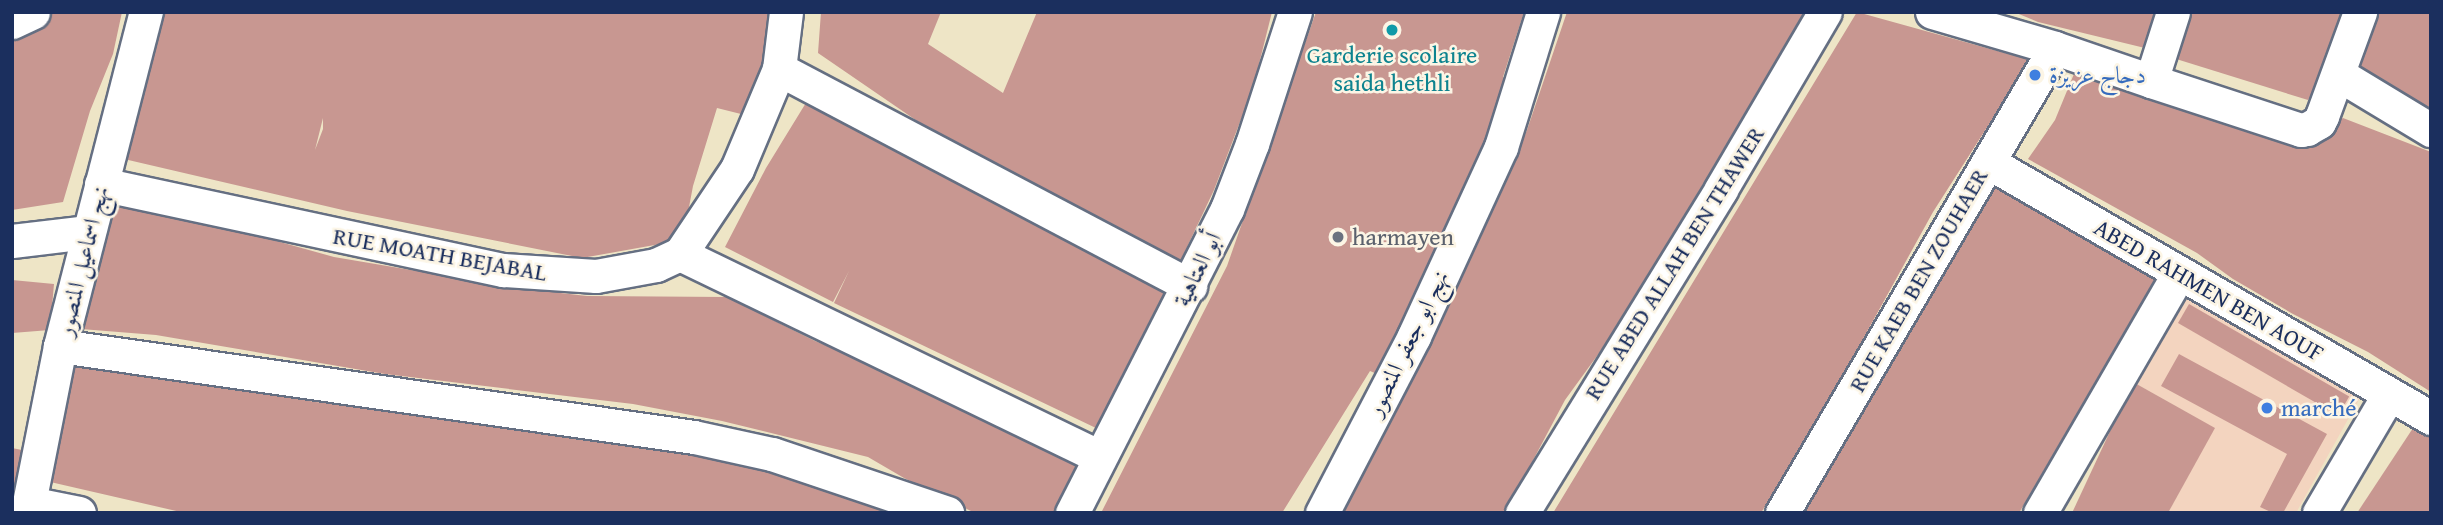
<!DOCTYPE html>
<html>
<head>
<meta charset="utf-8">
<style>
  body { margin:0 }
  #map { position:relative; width:2443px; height:525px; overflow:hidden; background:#eee5c6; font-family:"Gentium Book Plus",Amiri,serif }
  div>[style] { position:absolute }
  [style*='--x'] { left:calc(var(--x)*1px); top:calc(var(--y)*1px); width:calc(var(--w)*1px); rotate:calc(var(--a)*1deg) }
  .built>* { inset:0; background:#f3d4bf }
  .building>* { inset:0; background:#c89791; transform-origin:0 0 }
  .roads { filter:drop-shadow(2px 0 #656f82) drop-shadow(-2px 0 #656f82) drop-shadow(0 2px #656f82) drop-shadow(0 -2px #656f82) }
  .minor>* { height:33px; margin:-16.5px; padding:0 16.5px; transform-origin:16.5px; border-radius:16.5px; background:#fff }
  .dots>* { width:19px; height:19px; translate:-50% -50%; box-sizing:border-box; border:4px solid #fcf5e5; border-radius:50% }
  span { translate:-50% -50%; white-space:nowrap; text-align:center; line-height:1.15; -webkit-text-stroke:5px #fcf5e5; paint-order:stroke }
  .culture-label { font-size:24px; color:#0d838f }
  .shop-label { font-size:24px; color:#366cbe }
  .left { translate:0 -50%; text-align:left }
  .worship-label { font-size:24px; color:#5b616d }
  .street-label { font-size:24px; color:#1b2f5e }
  .frame { position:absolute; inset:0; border:14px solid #1b2f5e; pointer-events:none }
</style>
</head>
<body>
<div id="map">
  <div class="built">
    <i style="clip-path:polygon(2187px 286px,2366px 387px,2296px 513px,2168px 513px,2214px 428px,2133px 382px)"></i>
  </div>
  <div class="building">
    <i style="clip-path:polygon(55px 12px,122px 12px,113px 54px,90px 111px,63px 202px,12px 210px,12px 35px)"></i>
    <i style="clip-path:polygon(evenodd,160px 12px,779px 12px,753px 117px,717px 108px,693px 186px,686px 223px,677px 241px,582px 258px,347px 211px,124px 159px,160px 12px,323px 118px,323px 129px,315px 150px,323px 118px)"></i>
    <i style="clip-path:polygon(821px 12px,941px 12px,928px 44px,1003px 93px,1037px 12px,1272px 12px,1253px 88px,1214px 190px,1180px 262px,1076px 214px,974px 160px,818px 53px)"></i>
    <i style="clip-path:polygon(1316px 12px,1524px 12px,1503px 77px,1514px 82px,1392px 345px,1384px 377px,1370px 371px,1282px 513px,1101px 513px,1227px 266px)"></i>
    <i style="clip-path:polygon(1567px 12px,1811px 12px,1602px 349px,1565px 400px,1505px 513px,1344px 513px,1368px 459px,1411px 383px,1503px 188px,1527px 130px)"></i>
    <i style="clip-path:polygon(1857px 12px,2030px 60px,1933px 212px,1831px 397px,1761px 513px,1553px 513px)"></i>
    <i style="clip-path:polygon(2014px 12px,2163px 12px,2149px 49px,2038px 22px)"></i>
    <i style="clip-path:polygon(2186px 12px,2352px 12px,2339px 47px,2308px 100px,2173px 58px)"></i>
    <i style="clip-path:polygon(2378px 12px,2431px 12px,2431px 114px,2353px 77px)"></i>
    <i style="clip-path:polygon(2076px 69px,2304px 142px,2343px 118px,2431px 152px,2431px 392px,2368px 352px,2293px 314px,2233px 279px,2197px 253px,2028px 159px,2055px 120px)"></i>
    <i style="clip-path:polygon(812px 93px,1174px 297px,1098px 429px,834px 303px,849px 271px,833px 302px,725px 247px,766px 168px)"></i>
    <i style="clip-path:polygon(1992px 180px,2157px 277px,2019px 513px,1797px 513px)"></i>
    <i style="clip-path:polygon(105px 200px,244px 232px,334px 257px,517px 288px,587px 296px,727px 297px,815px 341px,894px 373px,946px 403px,1081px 467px,1059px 513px,975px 513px,904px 478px,868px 457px,722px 421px,633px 404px,385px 374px,156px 335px,81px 329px)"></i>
    <i style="clip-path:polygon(12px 280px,54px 284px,50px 330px,12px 333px)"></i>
    <i style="left:2189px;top:304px;width:185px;height:22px;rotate:30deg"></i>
    <i style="clip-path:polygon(2179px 354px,2327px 434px,2283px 513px,2273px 513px,2260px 507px,2287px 454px,2161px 386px)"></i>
    <i style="clip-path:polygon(72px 361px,210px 381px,315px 402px,360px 405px,621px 440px,787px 475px,907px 513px,185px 513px,46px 481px)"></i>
    <i style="clip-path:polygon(2133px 382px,2215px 428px,2168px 513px,2072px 513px)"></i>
    <i style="clip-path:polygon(2417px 422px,2431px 431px,2431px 513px,2357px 513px)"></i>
    <i style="clip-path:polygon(12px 448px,22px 450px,14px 497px,12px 497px)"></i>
  </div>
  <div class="roads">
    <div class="minor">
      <i style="--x:1932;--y:12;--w:128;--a:16.3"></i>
      <i style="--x:2055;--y:48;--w:102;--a:19"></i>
      <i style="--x:2151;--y:81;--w:72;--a:-72.3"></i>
      <i style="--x:12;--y:22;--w:23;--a:-25"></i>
      <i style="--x:779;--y:69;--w:465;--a:27.8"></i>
      <i style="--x:2338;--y:74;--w:109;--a:31.1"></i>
      <i style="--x:2151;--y:81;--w:158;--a:18.1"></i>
      <i style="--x:2301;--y:130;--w:6;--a:-9"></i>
      <i style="--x:2307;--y:129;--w:14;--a:-30"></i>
      <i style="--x:2319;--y:122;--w:7;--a:-63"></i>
      <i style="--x:2322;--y:116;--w:111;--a:-69.9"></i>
      <i style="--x:1988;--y:162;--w:512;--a:30.02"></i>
      <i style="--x:101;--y:184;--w:411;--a:12.1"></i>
      <i style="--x:503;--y:270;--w:93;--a:3.7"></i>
      <i style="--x:596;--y:276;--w:61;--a:-10.4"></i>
      <i style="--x:656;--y:265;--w:26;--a:-25"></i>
      <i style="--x:680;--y:254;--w:102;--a:-56.2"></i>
      <i style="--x:737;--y:169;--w:108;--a:-67.2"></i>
      <i style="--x:779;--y:69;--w:57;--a:-83"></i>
      <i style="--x:12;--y:241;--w:77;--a:-6.8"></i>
      <i style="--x:680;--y:254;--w:466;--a:25.8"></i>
      <i style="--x:60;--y:346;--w:640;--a:8.17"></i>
      <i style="--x:694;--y:437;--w:80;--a:12.3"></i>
      <i style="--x:772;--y:454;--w:185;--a:18.6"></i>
      <i style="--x:29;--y:503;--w:51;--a:11.3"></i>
      <i style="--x:27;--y:513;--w:170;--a:-78.8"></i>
      <i style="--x:60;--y:346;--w:345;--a:-75.6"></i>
      <i style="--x:1072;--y:513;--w:341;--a:-63"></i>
      <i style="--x:1227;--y:209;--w:70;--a:-69"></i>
      <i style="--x:1252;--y:144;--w:139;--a:-72"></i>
      <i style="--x:1322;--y:513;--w:199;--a:-62.5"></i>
      <i style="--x:1414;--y:336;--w:208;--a:-65.3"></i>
      <i style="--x:1501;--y:147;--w:141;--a:-72.7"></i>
      <i style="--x:1522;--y:513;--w:380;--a:-58.4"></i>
      <i style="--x:1721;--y:189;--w:205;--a:-59.6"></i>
      <i style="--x:1782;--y:513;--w:539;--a:-59.58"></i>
      <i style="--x:2040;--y:513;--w:277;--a:-59.9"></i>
      <i style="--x:2319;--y:513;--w:138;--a:-59.5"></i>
    </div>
  </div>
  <div class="dots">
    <i style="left:1392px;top:30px;background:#0f9aa8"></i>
    <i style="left:2035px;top:75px;background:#3f7fe0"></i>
    <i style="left:1338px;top:237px;background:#6b7280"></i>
    <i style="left:2267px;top:408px;background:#3f7fe0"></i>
  </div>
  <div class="culture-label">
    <span style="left:1392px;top:69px">Garderie scolaire<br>saida hethli</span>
  </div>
  <div class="shop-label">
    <span class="left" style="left:2049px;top:75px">دجاج عزيزة</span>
    <span class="left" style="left:2281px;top:408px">marché</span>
  </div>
  <div class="worship-label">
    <span class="left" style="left:1352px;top:237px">harmayen</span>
  </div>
  <div class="street-label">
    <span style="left:440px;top:254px;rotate:10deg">RUE MOATH BEJABAL</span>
    <span style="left:82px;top:261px;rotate:-76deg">نهج اسماعيل المنصور</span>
    <span style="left:1674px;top:263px;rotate:-58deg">RUE ABED ALLAH BEN THAWER</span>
    <span style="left:1197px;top:269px;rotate:-64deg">أبو العتاهية</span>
    <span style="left:1918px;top:280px;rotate:-60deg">RUE KAEB BEN ZOUHAER</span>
    <span style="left:2209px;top:290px;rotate:30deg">ABED RAHMEN BEN AOUF</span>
    <span style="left:1407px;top:343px;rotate:-64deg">نهج ابو جعفر المنصور</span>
  </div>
  <div class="frame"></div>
</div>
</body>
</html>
